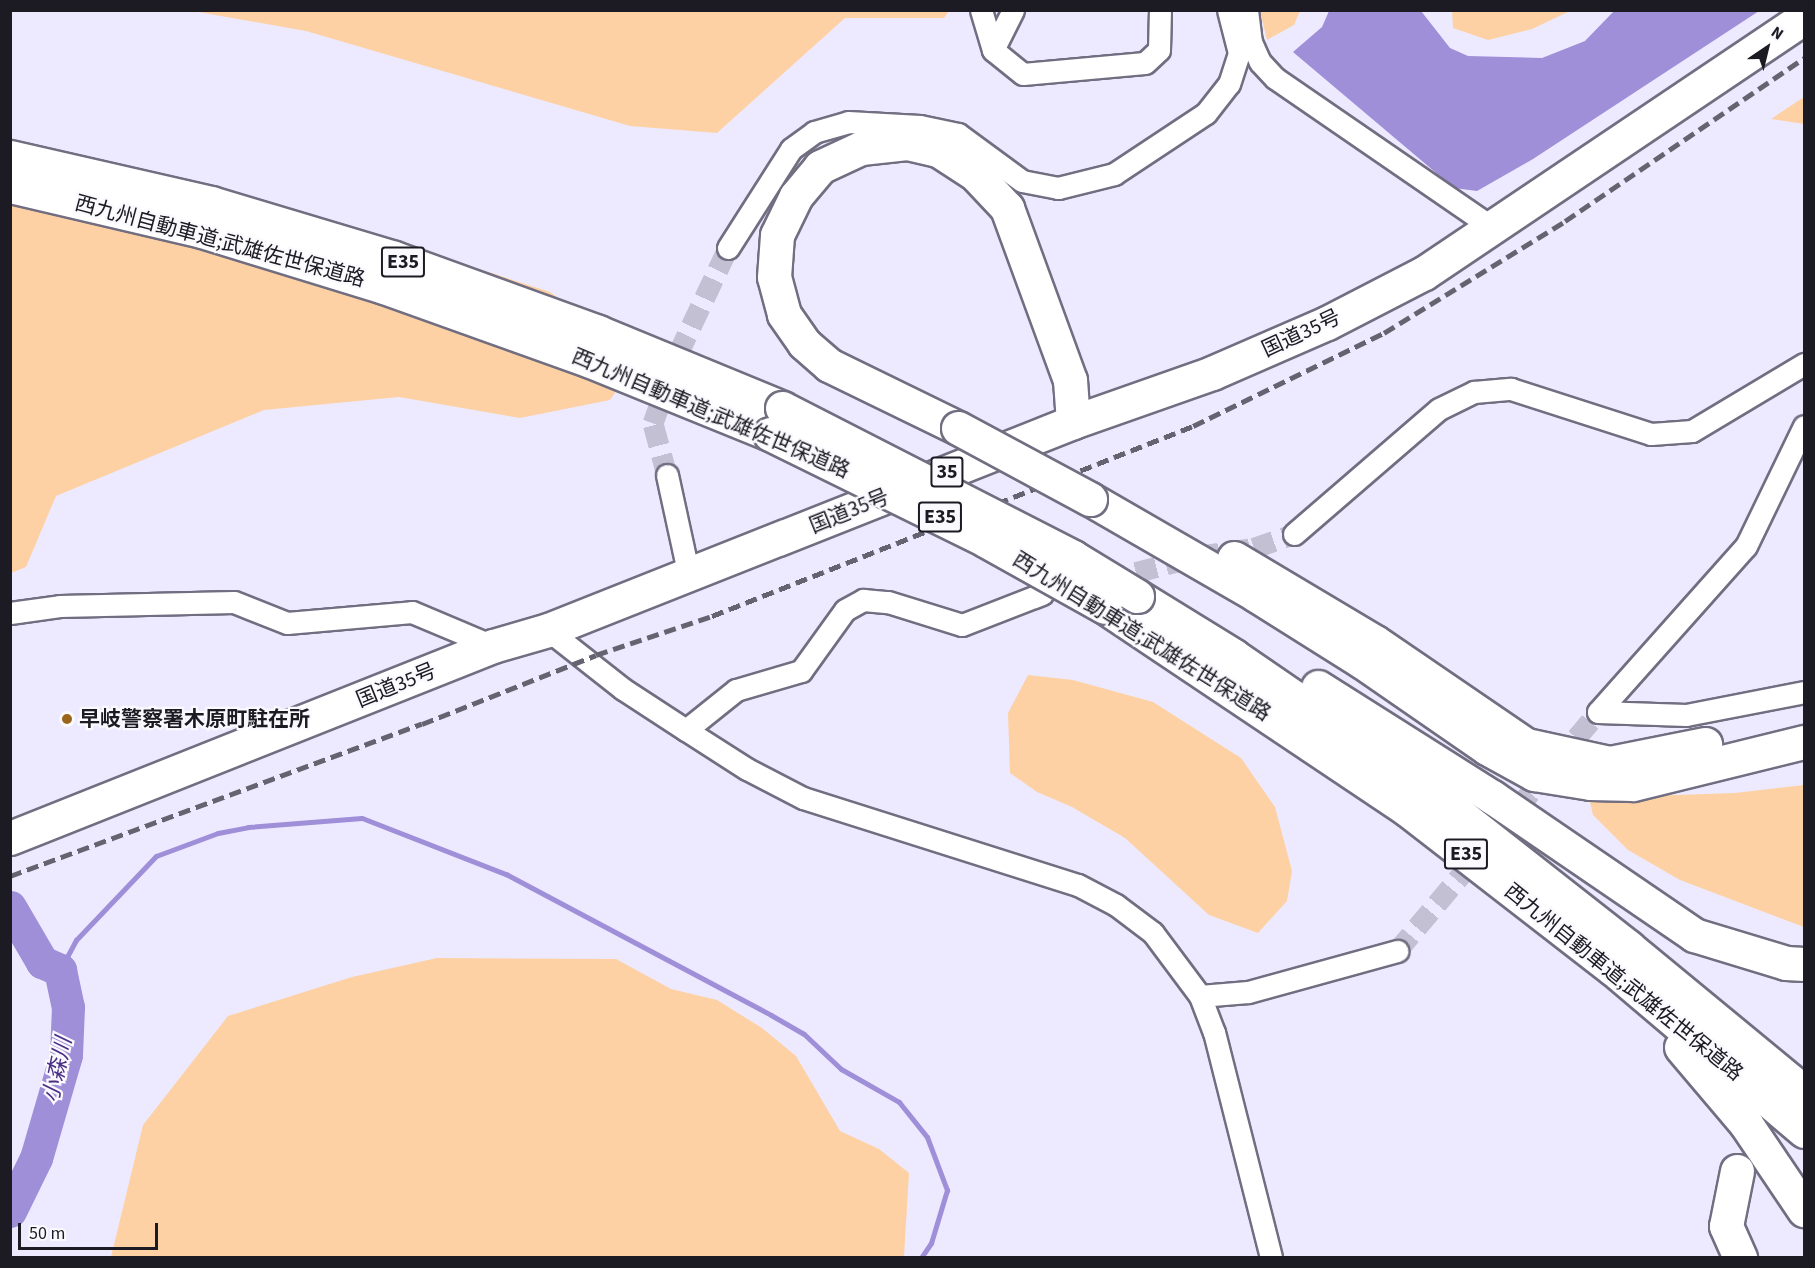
<!DOCTYPE html>
<html>
<head>
<meta charset="utf-8">
<style>
  body { margin:0 }
  #map { position:relative; width:1815px; height:1268px; overflow:hidden; background:#edeaff; font-family:"Source Sans 3","Noto Sans JP",sans-serif }
  div>[style] { position:absolute }
  [style*='--x'] { left:calc(var(--x)*1px); top:calc(var(--y)*1px); width:calc(var(--w)*1px); rotate:calc(var(--a)*1deg) }
  .green>* { inset:0; background:#fdd1a3 }
  .water>* { inset:0; background:#9f8ed8 }
  .stream>* { height:5px; margin:-2.5px; padding:0 2.5px; transform-origin:2.5px; border-radius:2.5px; background:#9f8ed8 }
  .river>* { height:33px; margin:-16.5px; padding:0 16.5px; transform-origin:16.5px; border-radius:16.5px; background:#9f8ed8 }
  .minor-tunnel>* { height:21px; margin-top:-10.5px; transform-origin:0; background:repeating-linear-gradient(90deg,#c3c0d3 0 21px,transparent 0 31px) }
  .roads { filter:drop-shadow(2px 0 #726e81) drop-shadow(-2px 0 #726e81) drop-shadow(0 2px #726e81) drop-shadow(0 -2px #726e81) }
  .minor>* { height:21px; margin:-10.5px; padding:0 10.5px; transform-origin:10.5px; border-radius:10.5px; background:#fff }
  .trunk>* { height:33px; margin:-16.5px; padding:0 16.5px; transform-origin:16.5px; border-radius:16.5px; background:#fff }
  .motorway>* { height:33px; margin:-16.5px; padding:0 16.5px; transform-origin:16.5px; border-radius:16.5px; background:#fff }
  .rail>* { height:4.5px; margin-top:-2.25px; transform-origin:0; background:repeating-linear-gradient(90deg,#666370 0 12px,transparent 0 18px) }
  .bridges { filter:drop-shadow(2px 0 #726e81) drop-shadow(-2px 0 #726e81) drop-shadow(0 2px #726e81) drop-shadow(0 -2px #726e81) }
  .motorway-bridge>* { height:33px; margin:-16.5px; padding:0 16.5px; transform-origin:16.5px; border-radius:16.5px; background:#fff }
  .dots>* { width:16px; height:16px; translate:-50% -50%; box-sizing:border-box; border:3px solid #faf9fe; border-radius:50% }
  span { translate:-50% -50%; white-space:nowrap; text-align:center; line-height:1.15; -webkit-text-stroke:4.5px #faf9fe; paint-order:stroke }
  .shield-label span { padding:2px 4px; background:#faf9fe; border:2px solid; border-radius:4px; -webkit-text-stroke-width:0 }
  .shield-label { font-size:20px; color:#1c1a22; font-weight:700 }
  .street-label { font-size:21px; color:#1c1a22 }
  .poi-label { font-size:21px; color:#1c1a22; font-weight:700 }
  .left { translate:0 -50%; text-align:left }
  .water-label { font-size:22px; color:#4b2f85; font-style:italic }
  .frame { position:absolute; inset:0; border:12px solid #1c1a22; pointer-events:none }
  .north { position:absolute; left:1737px; top:18px; width:60px; height:60px; -webkit-text-stroke:4px #faf9fe; paint-order:stroke; rotate:35deg; font-size:16px; font-weight:700; line-height:24px; text-align:center; color:#1c1a22 }
  .north::after { content:''; display:block; margin:auto; width:21px; height:27px; background:#1c1a22; clip-path:polygon(50% 0,100% 100%,50% 72%,0 100%) }
  .scale { position:absolute; left:18px; top:1223px; width:140px; height:27px; box-sizing:border-box; border:3px solid #1c1a22; border-top:0; padding-left:8px; font-size:18px; line-height:21px; white-space:nowrap; color:#1c1a22; -webkit-text-stroke:4px #faf9fe; paint-order:stroke }
</style>
</head>
<body>
<div id="map">
  <div class="green">
    <i style="clip-path:polygon(193px 11px,949px 11px,944px 18px,845px 18px,717px 133px,630px 126px,306px 31px)"></i>
    <i style="clip-path:polygon(1260px 11px,1260px 10px,1300px 11px,1294px 25px,1267px 40px)"></i>
    <i style="clip-path:polygon(1452px 11px,1452px 10px,1570px 11px,1532px 29px,1488px 40px,1453px 28px)"></i>
    <i style="clip-path:polygon(1804px 97px,1804px 124px,1771px 119px)"></i>
    <i style="clip-path:polygon(10px 172px,374px 235px,550px 292px,615px 339px,630px 371px,610px 400px,520px 418px,399px 397px,264px 410px,56px 496px,26px 567px,11px 573px)"></i>
    <i style="clip-path:polygon(1028px 675px,1073px 680px,1153px 702px,1241px 758px,1275px 807px,1292px 871px,1287px 901px,1258px 933px,1209px 915px,1125px 838px,1072px 807px,1037px 792px,1010px 773px,1008px 713px)"></i>
    <i style="clip-path:polygon(1804px 785px,1804px 927px,1680px 880px,1628px 850px,1593px 815px,1589px 798px,1735px 793px)"></i>
    <i style="clip-path:polygon(437px 958px,616px 959px,671px 989px,717px 1000px,762px 1028px,796px 1056px,840px 1131px,879px 1149px,909px 1173px,904px 1257px,111px 1257px,143px 1125px,228px 1016px,352px 977px)"></i>
  </div>
  <div class="water">
    <i style="clip-path:polygon(1329px 11px,1421px 11px,1450px 48px,1468px 56px,1542px 58px,1585px 41px,1614px 11px,1759px 11px,1533px 159px,1477px 191px,1454px 188px,1293px 52px,1322px 27px)"></i>
  </div>
  <div class="stream">
    <i style="--x:60;--y:970;--w:34;--a:-62"></i>
    <i style="--x:76;--y:940;--w:116;--a:-46.4"></i>
    <i style="--x:156;--y:856;--w:66;--a:-20.4"></i>
    <i style="--x:218;--y:833;--w:31;--a:-11"></i>
    <i style="--x:248;--y:827;--w:114;--a:-4.5"></i>
    <i style="--x:362;--y:818;--w:155;--a:21.3"></i>
    <i style="--x:506;--y:874;--w:300;--a:28"></i>
    <i style="--x:771;--y:1015;--w:38;--a:30"></i>
    <i style="--x:804;--y:1034;--w:51;--a:43.4"></i>
    <i style="--x:841;--y:1069;--w:67;--a:29.6"></i>
    <i style="--x:899;--y:1102;--w:45;--a:51.3"></i>
    <i style="--x:927;--y:1137;--w:57;--a:69.3"></i>
    <i style="--x:947;--y:1190;--w:55;--a:106.8"></i>
    <i style="--x:931;--y:1243;--w:18;--a:124"></i>
  </div>
  <div class="river">
    <i style="--x:10;--y:907;--w:64;--a:59.8"></i>
    <i style="--x:42;--y:962;--w:20;--a:24"></i>
    <i style="--x:60;--y:970;--w:38;--a:78"></i>
    <i style="--x:68;--y:1007;--w:48;--a:92.4"></i>
    <i style="--x:66;--y:1055;--w:107;--a:106.2"></i>
    <i style="--x:36;--y:1158;--w:59;--a:116.1"></i>
  </div>
  <div class="minor-tunnel">
    <i style="--x:667;--y:475;--w:54;--a:-105.1"></i>
    <i style="--x:653;--y:423;--w:73;--a:-70.1"></i>
    <i style="--x:678;--y:354;--w:117;--a:-64.7"></i>
    <i style="--x:1106;--y:580;--w:95;--a:-14.6"></i>
    <i style="--x:1198;--y:556;--w:57;--a:-8.1"></i>
    <i style="--x:1254;--y:548;--w:42;--a:-19.3"></i>
    <i style="--x:1397;--y:951;--w:312;--a:-49.9"></i>
  </div>
  <div class="roads">
    <div class="minor">
      <i style="--x:981;--y:10;--w:42;--a:73.3"></i>
      <i style="--x:993;--y:50;--w:38;--a:39"></i>
      <i style="--x:1023;--y:74;--w:122;--a:-5.2"></i>
      <i style="--x:1145;--y:63;--w:19;--a:-43"></i>
      <i style="--x:1159;--y:50;--w:40;--a:-88.6"></i>
      <i style="--x:1247;--y:10;--w:32;--a:83"></i>
      <i style="--x:1251;--y:42;--w:22;--a:66"></i>
      <i style="--x:1260;--y:62;--w:22;--a:47"></i>
      <i style="--x:1275;--y:78;--w:265;--a:34.5"></i>
      <i style="--x:993;--y:50;--w:45;--a:-63.4"></i>
      <i style="--x:728;--y:248;--w:117;--a:-57.5"></i>
      <i style="--x:791;--y:149;--w:29;--a:-36"></i>
      <i style="--x:814;--y:132;--w:35;--a:-16"></i>
      <i style="--x:848;--y:122;--w:72;--a:3.2"></i>
      <i style="--x:920;--y:126;--w:39;--a:12"></i>
      <i style="--x:958;--y:134;--w:79;--a:36.3"></i>
      <i style="--x:1022;--y:181;--w:37;--a:11"></i>
      <i style="--x:1058;--y:188;--w:58;--a:-14"></i>
      <i style="--x:1114;--y:174;--w:110;--a:-33.5"></i>
      <i style="--x:1206;--y:113;--w:37;--a:-52"></i>
      <i style="--x:1229;--y:84;--w:33;--a:-72"></i>
      <i style="--x:1239;--y:53;--w:44;--a:-104.3"></i>
      <i style="--x:667;--y:475;--w:103;--a:77.7"></i>
      <i style="--x:1294;--y:534;--w:191;--a:-40.8"></i>
      <i style="--x:1439;--y:409;--w:39;--a:-26"></i>
      <i style="--x:1474;--y:392;--w:37;--a:-5"></i>
      <i style="--x:1511;--y:389;--w:147;--a:17.8"></i>
      <i style="--x:1651;--y:434;--w:41;--a:-4.2"></i>
      <i style="--x:1692;--y:431;--w:131;--a:-30.9"></i>
      <i style="--x:10;--y:613;--w:50;--a:-8"></i>
      <i style="--x:60;--y:606;--w:174;--a:-1.3"></i>
      <i style="--x:234;--y:602;--w:57;--a:21.6"></i>
      <i style="--x:287;--y:623;--w:125;--a:-5"></i>
      <i style="--x:412;--y:612;--w:88;--a:22.8"></i>
      <i style="--x:548;--y:630;--w:95;--a:38.2"></i>
      <i style="--x:623;--y:689;--w:75;--a:33.1"></i>
      <i style="--x:686;--y:730;--w:72;--a:32.6"></i>
      <i style="--x:747;--y:769;--w:63;--a:27.4"></i>
      <i style="--x:803;--y:798;--w:288;--a:17.6"></i>
      <i style="--x:1078;--y:885;--w:43;--a:27.8"></i>
      <i style="--x:1116;--y:905;--w:46;--a:37.1"></i>
      <i style="--x:1153;--y:933;--w:79;--a:53.3"></i>
      <i style="--x:1200;--y:996;--w:39;--a:69"></i>
      <i style="--x:1214;--y:1032;--w:233;--a:75.8"></i>
      <i style="--x:1598;--y:712;--w:222;--a:-48.3"></i>
      <i style="--x:1746;--y:546;--w:133;--a:-64.2"></i>
      <i style="--x:1598;--y:712;--w:88;--a:2"></i>
      <i style="--x:1686;--y:715;--w:120;--a:-11"></i>
      <i style="--x:686;--y:730;--w:64;--a:-38.7"></i>
      <i style="--x:736;--y:690;--w:68;--a:-16.3"></i>
      <i style="--x:801;--y:671;--w:75;--a:-54.2"></i>
      <i style="--x:845;--y:610;--w:21;--a:-29"></i>
      <i style="--x:863;--y:600;--w:25;--a:5"></i>
      <i style="--x:888;--y:602;--w:77;--a:17.3"></i>
      <i style="--x:962;--y:625;--w:86;--a:-21.2"></i>
      <i style="--x:1200;--y:996;--w:48;--a:-4.8"></i>
      <i style="--x:1248;--y:992;--w:155;--a:-15.4"></i>
    </div>
    <div class="trunk">
      <i style="--x:10;--y:838;--w:520;--a:-21.68"></i>
      <i style="--x:493;--y:646;--w:57;--a:-16.2"></i>
      <i style="--x:548;--y:630;--w:565;--a:-21.61"></i>
      <i style="--x:1073;--y:422;--w:147;--a:-19.4"></i>
      <i style="--x:1212;--y:373;--w:125;--a:-23.5"></i>
      <i style="--x:1327;--y:323;--w:109;--a:-27.3"></i>
      <i style="--x:1424;--y:273;--w:458;--a:-33.9"></i>
    </div>
    <div class="motorway">
      <i style="--x:10;--y:157;--w:206;--a:12.9"></i>
      <i style="--x:211;--y:203;--w:191;--a:16.7"></i>
      <i style="--x:394;--y:258;--w:217;--a:19.9"></i>
      <i style="--x:598;--y:332;--w:199;--a:22.4"></i>
      <i style="--x:10;--y:186;--w:197;--a:13.2"></i>
      <i style="--x:202;--y:231;--w:190;--a:17.1"></i>
      <i style="--x:384;--y:287;--w:217;--a:19.7"></i>
      <i style="--x:588;--y:360;--w:196;--a:22.1"></i>
      <i style="--x:958;--y:428;--w:144;--a:-154"></i>
      <i style="--x:829;--y:365;--w:33;--a:-139"></i>
      <i style="--x:804;--y:343;--w:35;--a:-125"></i>
      <i style="--x:784;--y:314;--w:38;--a:-105"></i>
      <i style="--x:774;--y:277;--w:42;--a:-85.9"></i>
      <i style="--x:777;--y:235;--w:43;--a:-64"></i>
      <i style="--x:796;--y:196;--w:38;--a:-50"></i>
      <i style="--x:820;--y:167;--w:45;--a:-24.9"></i>
      <i style="--x:861;--y:148;--w:46;--a:-6.2"></i>
      <i style="--x:907;--y:143;--w:32;--a:13"></i>
      <i style="--x:938;--y:150;--w:44;--a:33"></i>
      <i style="--x:975;--y:174;--w:47;--a:46.7"></i>
      <i style="--x:1007;--y:208;--w:183;--a:69.9"></i>
      <i style="--x:1070;--y:380;--w:42;--a:85.9"></i>
      <i style="--x:1090;--y:499;--w:192;--a:30"></i>
      <i style="--x:1256;--y:595;--w:124;--a:32.2"></i>
      <i style="--x:1361;--y:661;--w:153;--a:34.6"></i>
      <i style="--x:1487;--y:748;--w:54;--a:29"></i>
      <i style="--x:1534;--y:774;--w:57;--a:9.1"></i>
      <i style="--x:1590;--y:783;--w:43;--a:1.3"></i>
      <i style="--x:1633;--y:784;--w:176;--a:-13.8"></i>
      <i style="--x:1234;--y:558;--w:164;--a:30.8"></i>
      <i style="--x:1375;--y:642;--w:183;--a:34.3"></i>
      <i style="--x:1526;--y:745;--w:86;--a:12.1"></i>
      <i style="--x:1610;--y:763;--w:97;--a:-11.3"></i>
      <i style="--x:1137;--y:596;--w:114;--a:31.7"></i>
      <i style="--x:1234;--y:656;--w:229;--a:34.5"></i>
      <i style="--x:1423;--y:786;--w:261;--a:38.1"></i>
      <i style="--x:1628;--y:947;--w:228;--a:39.5"></i>
      <i style="--x:1105;--y:607;--w:365;--a:33.8"></i>
      <i style="--x:1408;--y:810;--w:258;--a:37.8"></i>
      <i style="--x:1612;--y:968;--w:252;--a:40.3"></i>
      <i style="--x:1318;--y:687;--w:206;--a:32.3"></i>
      <i style="--x:1492;--y:797;--w:245;--a:34.3"></i>
      <i style="--x:1694;--y:935;--w:96;--a:16.9"></i>
      <i style="--x:1786;--y:963;--w:18;--a:3"></i>
      <i style="--x:1681;--y:1047;--w:101;--a:49.8"></i>
      <i style="--x:1746;--y:1124;--w:104;--a:56"></i>
      <i style="--x:1737;--y:1171;--w:56;--a:101.3"></i>
      <i style="--x:1726;--y:1226;--w:35;--a:66"></i>
    </div>
  </div>
  <div class="rail">
    <i style="--x:10;--y:876;--w:439;--a:-20.3"></i>
    <i style="--x:422;--y:724;--w:187;--a:-21.6"></i>
    <i style="--x:596;--y:655;--w:122;--a:-18.6"></i>
    <i style="--x:712;--y:616;--w:517;--a:-21.55"></i>
    <i style="--x:1193;--y:426;--w:212;--a:-26"></i>
    <i style="--x:1384;--y:333;--w:213;--a:-31.7"></i>
    <i style="--x:1565;--y:221;--w:289;--a:-34.3"></i>
  </div>
  <div class="bridges">
    <div class="motorway-bridge">
      <i style="--x:782;--y:408;--w:327;--a:27.1"></i>
      <i style="--x:1073;--y:557;--w:75;--a:31.4"></i>
      <i style="--x:958;--y:428;--w:150;--a:28.3"></i>
      <i style="--x:770;--y:434;--w:240;--a:26.2"></i>
      <i style="--x:985;--y:540;--w:137;--a:29.2"></i>
    </div>
  </div>
  <div class="dots">
    <i style="left:67px;top:719px;background:#9a641c"></i>
  </div>
  <div class="shield-label">
    <span style="left:403px;top:262px">E35</span>
    <span style="left:947px;top:472px">35</span>
    <span style="left:940px;top:517px">E35</span>
    <span style="left:1466px;top:854px">E35</span>
  </div>
  <div class="street-label">
    <span style="left:220px;top:241px;rotate:15deg">西九州自動車道;武雄佐世保道路</span>
    <span style="left:1301px;top:333px;rotate:-25deg">国道35号</span>
    <span style="left:711px;top:413px;rotate:23deg">西九州自動車道;武雄佐世保道路</span>
    <span style="left:849px;top:511px;rotate:-22deg">国道35号</span>
    <span style="left:1142px;top:636px;rotate:32deg">西九州自動車道;武雄佐世保道路</span>
    <span style="left:396px;top:685px;rotate:-22deg">国道35号</span>
    <span style="left:1624px;top:982px;rotate:39deg">西九州自動車道;武雄佐世保道路</span>
  </div>
  <div class="poi-label">
    <span class="left" style="left:79px;top:719px">早岐警察署木原町駐在所</span>
  </div>
  <div class="water-label">
    <span style="left:58px;top:1070px;rotate:-78deg">小森川</span>
  </div>
  <div class="frame"></div>
  <div class="north">N</div>
  <div class="scale">50 m</div>
</div>
</body>
</html>
